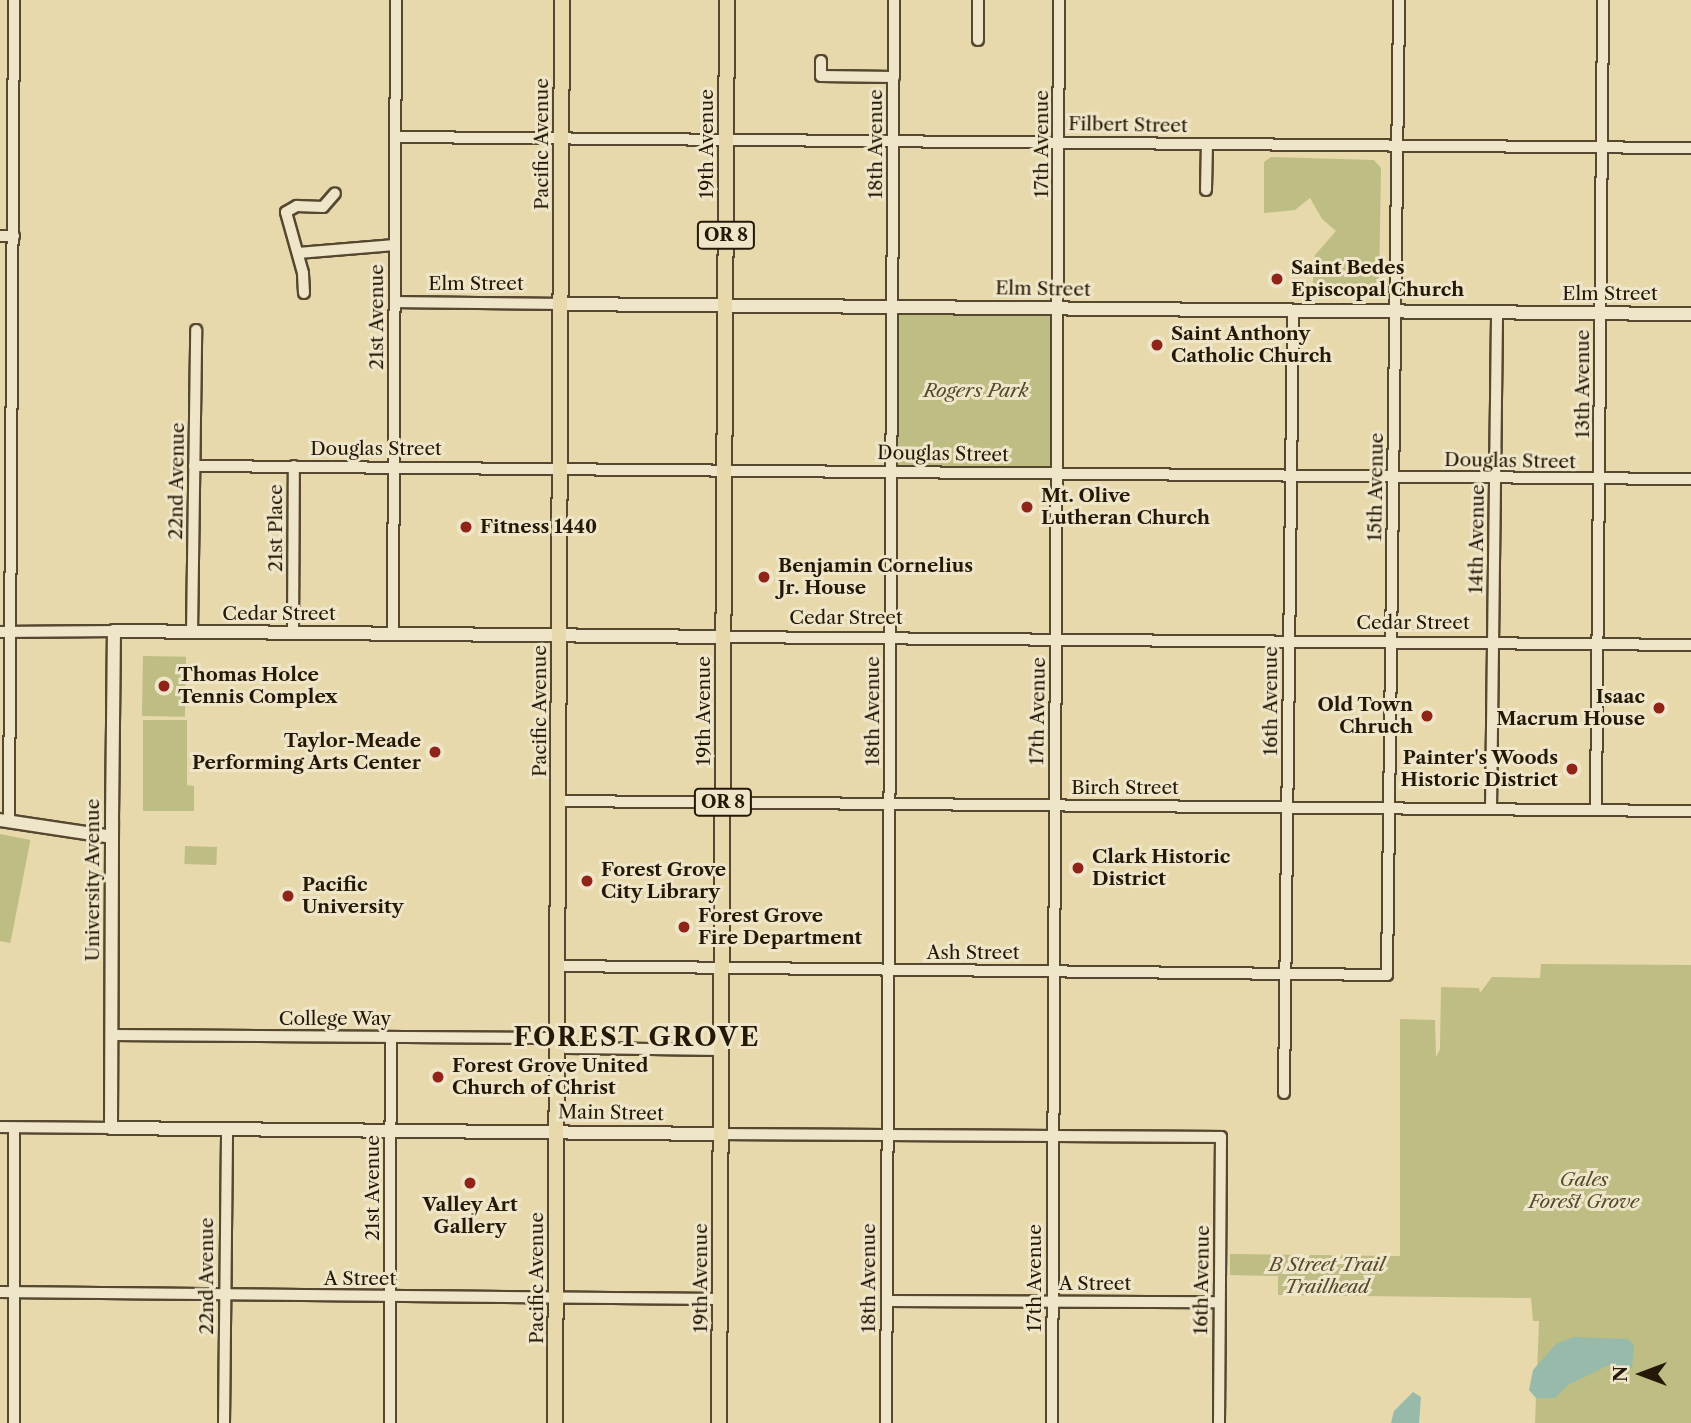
<!DOCTYPE html>
<html>
<head>
<meta charset="utf-8">
<style>
  body { margin:0 }
  #map { position:relative; width:1691px; height:1423px; overflow:hidden; background:#e7d9ac; font-family:"Libre Caslon Text",serif }
  div>[style] { position:absolute }
  [style*='--x'] { left:calc(var(--x)*1px); top:calc(var(--y)*1px); width:calc(var(--w)*1px); rotate:calc(var(--a)*1deg) }
  .green>* { inset:0; background:#bdbd84; transform-origin:0 0 }
  .water>* { inset:0; background:#97baaa }
  .roads { filter:drop-shadow(2px 0 #564830) drop-shadow(-2px 0 #564830) drop-shadow(0 2px #564830) drop-shadow(0 -2px #564830) }
  .street>* { height:10px; margin:-5px; padding:0 5px; transform-origin:5px; border-radius:5px; background:#efe6c9 }
  .secondary>* { height:12px; margin:-6px; padding:0 6px; transform-origin:6px; border-radius:6px; background:#efe6c9 }
  .primary>* { height:14px; margin:-7px; padding:0 7px; transform-origin:7px; border-radius:7px; background:#e7d9ac }
  .dots>* { width:19px; height:19px; translate:-50% -50%; box-sizing:border-box; border:4px solid #efe6c9; border-radius:50% }
  span { translate:-50% -50%; white-space:nowrap; text-align:center; line-height:1.15; -webkit-text-stroke:6px #efe6c9; paint-order:stroke }
  .shield-label span { padding:2px 5px; background:#efe6c9; border:2px solid; border-radius:5px; -webkit-text-stroke-width:0 }
  .shield-label { font-size:18px; color:#261807; font-weight:700 }
  .street-label { font-size:19px; color:#261807 }
  .poi-label { font-size:19px; color:#261807; font-weight:700 }
  .left { translate:0 -50%; text-align:left }
  .right { translate:-100% -50%; text-align:right }
  .park-label { font-size:19px; color:#534a2c; font-style:italic }
  .district-label { font-size:26px; color:#261807; font-weight:700; letter-spacing:2px }
  .north { position:absolute; left:1607px; top:1339px; width:70px; height:70px; -webkit-text-stroke:5px #efe6c9; paint-order:stroke; rotate:270deg; font-size:19px; font-weight:700; line-height:28px; text-align:center; color:#261807 }
  .north::after { content:''; display:block; margin:auto; width:24px; height:32px; background:#261807; clip-path:polygon(50% 0,100% 100%,50% 72%,0 100%) }
</style>
</head>
<body>
<div id="map">
  <div class="green">
    <i style="clip-path:polygon(1271px 157px,1374px 160px,1381px 168px,1379px 287px,1375px 292px,1312px 293px,1315px 255px,1336px 231px,1322px 219px,1310px 198px,1295px 210px,1264px 213px,1264px 162px)"></i>
    <i style="left:898px;top:314px;width:158px;height:153px"></i>
    <i style="left:143px;top:656px;width:43px;height:60px;rotate:1deg"></i>
    <i style="clip-path:polygon(143px 720px,187px 720px,187px 785px,194px 786px,194px 811px,143px 811px)"></i>
    <i style="left:0;top:834px;width:31px;height:105px;rotate:11deg"></i>
    <i style="left:185px;top:846px;width:32px;height:18px;rotate:2deg"></i>
    <i style="clip-path:polygon(1541px 964px,1691px 965px,1691px 1423px,1535px 1423px,1539px 1321px,1533px 1321px,1531px 1298px,1278px 1295px,1278px 1276px,1230px 1275px,1230px 1254px,1400px 1256px,1400px 1019px,1435px 1020px,1436px 1057px,1440px 1049px,1441px 987px,1479px 988px,1480px 993px,1492px 977px,1540px 978px)"></i>
  </div>
  <div class="water">
    <i style="clip-path:polygon(1573px 1337px,1628px 1339px,1634px 1345px,1632px 1368px,1609px 1365px,1568px 1385px,1555px 1398px,1536px 1398px,1529px 1390px,1533px 1370px,1556px 1344px)"></i>
    <i style="clip-path:polygon(1413px 1392px,1421px 1397px,1419px 1423px,1391px 1423px,1394px 1411px)"></i>
  </div>
  <div class="roads">
    <div class="street">
      <i style="--x:978;--y:40;--w:40;--a:-90"></i>
      <i style="--x:821;--y:61;--w:15;--a:90"></i>
      <i style="--x:821;--y:76;--w:73;--a:0.8"></i>
      <i style="--x:395;--y:137;--w:1296;--a:0.49"></i>
      <i style="--x:1206;--y:190;--w:46;--a:-88.8"></i>
      <i style="--x:0;--y:236;--w:14;--a:0"></i>
      <i style="--x:298;--y:253;--w:97;--a:-4.7"></i>
      <i style="--x:304;--y:293;--w:20;--a:-93"></i>
      <i style="--x:303;--y:273;--w:63;--a:-105.6"></i>
      <i style="--x:286;--y:212;--w:13;--a:-29"></i>
      <i style="--x:297;--y:206;--w:26;--a:2"></i>
      <i style="--x:323;--y:207;--w:18;--a:-49"></i>
      <i style="--x:395;--y:302;--w:166;--a:0.7"></i>
      <i style="--x:194;--y:466;--w:1497;--a:0.5"></i>
      <i style="--x:0;--y:632;--w:114;--a:-0.5"></i>
      <i style="--x:192;--y:633;--w:303;--a:-89.2"></i>
      <i style="--x:293;--y:633;--w:167;--a:-89.7"></i>
      <i style="--x:393;--y:634;--w:634;--a:-89.73"></i>
      <i style="--x:724;--y:637;--w:967;--a:0.47"></i>
      <i style="--x:559;--y:801;--w:1132;--a:0.51"></i>
      <i style="--x:1491;--y:809;--w:497;--a:-89.3"></i>
      <i style="--x:1596;--y:810;--w:810;--a:-89.5"></i>
      <i style="--x:9;--y:821;--w:821;--a:-89.65"></i>
      <i style="--x:558;--y:966;--w:829;--a:0.62"></i>
      <i style="--x:1387;--y:975;--w:975;--a:-89.29"></i>
      <i style="--x:111;--y:1035;--w:441;--a:0.4"></i>
      <i style="--x:552;--y:1038;--w:18;--a:34"></i>
      <i style="--x:567;--y:1048;--w:154;--a:0.7"></i>
      <i style="--x:1284;--y:1093;--w:783;--a:-89.34"></i>
      <i style="--x:0;--y:1127;--w:111;--a:0.5"></i>
      <i style="--x:721;--y:1134;--w:500;--a:0.34"></i>
      <i style="--x:1221;--y:1137;--w:286;--a:90.4"></i>
      <i style="--x:0;--y:1292;--w:720;--a:0.56"></i>
      <i style="--x:887;--y:1301;--w:332;--a:0.2"></i>
      <i style="--x:14;--y:1423;--w:295;--a:-90"></i>
      <i style="--x:224;--y:1423;--w:294;--a:-89.4"></i>
      <i style="--x:390;--y:1423;--w:386;--a:-89.9"></i>
      <i style="--x:886;--y:1423;--w:1423;--a:-89.68"></i>
      <i style="--x:1052;--y:1423;--w:1423;--a:-89.72"></i>
    </div>
    <div class="secondary">
      <i style="--x:561;--y:304;--w:1130;--a:0.51"></i>
      <i style="--x:0;--y:820;--w:113;--a:8.6"></i>
      <i style="--x:721;--y:1134;--w:610;--a:-179.44"></i>
      <i style="--x:111;--y:1128;--w:309;--a:-89.8"></i>
      <i style="--x:112;--y:819;--w:188;--a:-89.4"></i>
      <i style="--x:114;--y:631;--w:610;--a:0.56"></i>
    </div>
    <div class="primary">
      <i style="--x:555;--y:1423;--w:1423;--a:-89.72"></i>
      <i style="--x:719;--y:1423;--w:1423;--a:-89.68"></i>
    </div>
  </div>
  <div class="dots">
    <i style="left:1277px;top:279px;background:#8f2418"></i>
    <i style="left:1157px;top:345px;background:#8f2418"></i>
    <i style="left:1027px;top:507px;background:#8f2418"></i>
    <i style="left:466px;top:527px;background:#8f2418"></i>
    <i style="left:764px;top:577px;background:#8f2418"></i>
    <i style="left:164px;top:686px;background:#8f2418"></i>
    <i style="left:1659px;top:708px;background:#8f2418"></i>
    <i style="left:1427px;top:716px;background:#8f2418"></i>
    <i style="left:435px;top:752px;background:#8f2418"></i>
    <i style="left:1572px;top:769px;background:#8f2418"></i>
    <i style="left:1078px;top:868px;background:#8f2418"></i>
    <i style="left:587px;top:881px;background:#8f2418"></i>
    <i style="left:288px;top:896px;background:#8f2418"></i>
    <i style="left:684px;top:927px;background:#8f2418"></i>
    <i style="left:438px;top:1077px;background:#8f2418"></i>
    <i style="left:470px;top:1183px;background:#8f2418"></i>
  </div>
  <div class="shield-label">
    <span style="left:726px;top:235px">OR 8</span>
    <span style="left:723px;top:802px">OR 8</span>
  </div>
  <div class="street-label">
    <span style="left:1128px;top:125px;rotate:1deg">Filbert Street</span>
    <span style="left:542px;top:144px;rotate:-90deg">Pacific Avenue</span>
    <span style="left:707px;top:144px;rotate:-90deg">19th Avenue</span>
    <span style="left:876px;top:144px;rotate:-90deg">18th Avenue</span>
    <span style="left:1042px;top:144px;rotate:-90deg">17th Avenue</span>
    <span style="left:476px;top:284px">Elm Street</span>
    <span style="left:1043px;top:289px;rotate:1deg">Elm Street</span>
    <span style="left:1610px;top:294px">Elm Street</span>
    <span style="left:377px;top:317px;rotate:-90deg">21st Avenue</span>
    <span style="left:1583px;top:384px;rotate:-90deg">13th Avenue</span>
    <span style="left:376px;top:449px">Douglas Street</span>
    <span style="left:943px;top:454px;rotate:1deg">Douglas Street</span>
    <span style="left:1510px;top:461px;rotate:1deg">Douglas Street</span>
    <span style="left:177px;top:481px;rotate:-89deg">22nd Avenue</span>
    <span style="left:1376px;top:487px;rotate:-89deg">15th Avenue</span>
    <span style="left:276px;top:528px;rotate:-90deg">21st Place</span>
    <span style="left:1477px;top:539px;rotate:-89deg">14th Avenue</span>
    <span style="left:279px;top:614px">Cedar Street</span>
    <span style="left:846px;top:618px">Cedar Street</span>
    <span style="left:1413px;top:623px">Cedar Street</span>
    <span style="left:1271px;top:701px;rotate:-90deg">16th Avenue</span>
    <span style="left:540px;top:711px;rotate:-90deg">Pacific Avenue</span>
    <span style="left:704px;top:711px;rotate:-90deg">19th Avenue</span>
    <span style="left:873px;top:711px;rotate:-90deg">18th Avenue</span>
    <span style="left:1038px;top:711px;rotate:-89deg">17th Avenue</span>
    <span style="left:1125px;top:788px">Birch Street</span>
    <span style="left:93px;top:880px;rotate:-90deg">University Avenue</span>
    <span style="left:973px;top:953px">Ash Street</span>
    <span style="left:335px;top:1019px">College Way</span>
    <span style="left:611px;top:1113px;rotate:1deg">Main Street</span>
    <span style="left:373px;top:1188px;rotate:-90deg">21st Avenue</span>
    <span style="left:207px;top:1276px;rotate:-90deg">22nd Avenue</span>
    <span style="left:537px;top:1278px;rotate:-90deg">Pacific Avenue</span>
    <span style="left:701px;top:1278px;rotate:-90deg">19th Avenue</span>
    <span style="left:869px;top:1278px;rotate:-90deg">18th Avenue</span>
    <span style="left:1035px;top:1278px;rotate:-90deg">17th Avenue</span>
    <span style="left:360px;top:1279px">A Street</span>
    <span style="left:1202px;top:1280px;rotate:-89deg">16th Avenue</span>
    <span style="left:1095px;top:1284px">A Street</span>
  </div>
  <div class="poi-label">
    <span class="left" style="left:1291px;top:279px">Saint Bedes<br>Episcopal Church</span>
    <span class="left" style="left:1171px;top:345px">Saint Anthony<br>Catholic Church</span>
    <span class="left" style="left:1041px;top:507px">Mt. Olive<br>Lutheran Church</span>
    <span class="left" style="left:480px;top:527px">Fitness 1440</span>
    <span class="left" style="left:778px;top:577px">Benjamin Cornelius<br>Jr. House</span>
    <span class="left" style="left:178px;top:686px">Thomas Holce<br>Tennis Complex</span>
    <span class="right" style="left:1645px;top:708px">Isaac<br>Macrum House</span>
    <span class="right" style="left:1413px;top:716px">Old Town<br>Chruch</span>
    <span class="right" style="left:421px;top:752px">Taylor-Meade<br>Performing Arts Center</span>
    <span class="right" style="left:1558px;top:769px">Painter's Woods<br>Historic District</span>
    <span class="left" style="left:1092px;top:868px">Clark Historic<br>District</span>
    <span class="left" style="left:601px;top:881px">Forest Grove<br>City Library</span>
    <span class="left" style="left:302px;top:896px">Pacific<br>University</span>
    <span class="left" style="left:698px;top:927px">Forest Grove<br>Fire Department</span>
    <span class="left" style="left:452px;top:1077px">Forest Grove United<br>Church of Christ</span>
    <span style="left:470px;top:1216px">Valley Art<br>Gallery</span>
  </div>
  <div class="park-label">
    <span style="left:976px;top:391px">Rogers Park</span>
    <span style="left:1584px;top:1191px">Gales<br>Forest Grove</span>
    <span style="left:1327px;top:1276px">B Street Trail<br>Trailhead</span>
  </div>
  <div class="district-label">
    <span style="left:637px;top:1038px">FOREST GROVE</span>
  </div>
  <div class="north">N</div>
</div>
</body>
</html>
